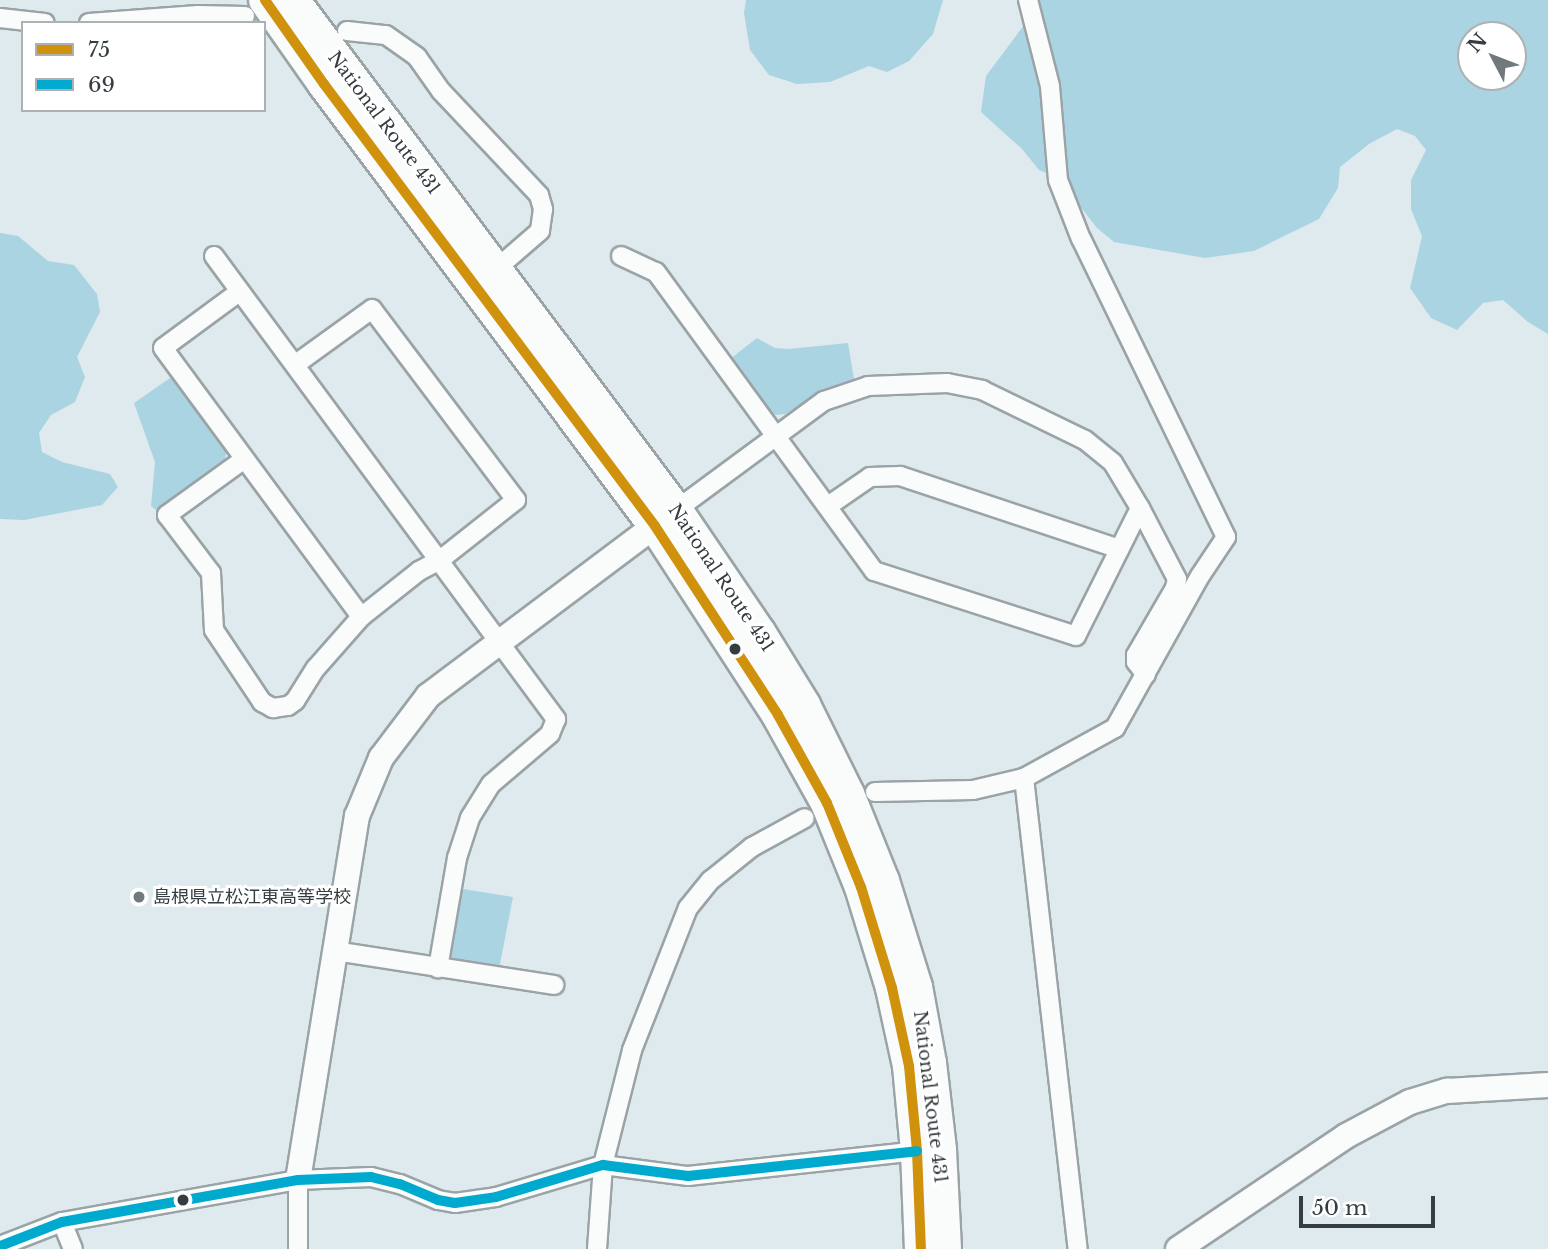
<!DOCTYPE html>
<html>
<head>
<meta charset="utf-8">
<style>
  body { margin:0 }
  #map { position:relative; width:1548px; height:1249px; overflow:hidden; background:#deeaee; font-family:"Libre Baskerville","Noto Sans JP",serif }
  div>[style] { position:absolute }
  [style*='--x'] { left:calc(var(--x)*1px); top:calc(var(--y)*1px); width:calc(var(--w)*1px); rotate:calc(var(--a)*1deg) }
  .green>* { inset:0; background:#abd4e2 }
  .roads { filter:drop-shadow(2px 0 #9aa3a6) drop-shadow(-2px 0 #9aa3a6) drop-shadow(0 2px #9aa3a6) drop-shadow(0 -2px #9aa3a6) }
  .street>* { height:18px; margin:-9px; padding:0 9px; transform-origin:9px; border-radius:9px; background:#fafcfc }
  .secondary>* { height:24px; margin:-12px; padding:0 12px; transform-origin:12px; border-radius:12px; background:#fafcfc }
  .highway>* { height:32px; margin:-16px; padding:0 16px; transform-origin:16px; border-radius:16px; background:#fafcfc }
  .bus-1>* { height:10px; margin:-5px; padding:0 5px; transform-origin:5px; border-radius:5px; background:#d0910d }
  .bus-2>* { height:10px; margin:-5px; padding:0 5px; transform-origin:5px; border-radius:5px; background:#00a9ce }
  .dots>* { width:19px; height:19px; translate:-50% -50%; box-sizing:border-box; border:4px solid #fff; border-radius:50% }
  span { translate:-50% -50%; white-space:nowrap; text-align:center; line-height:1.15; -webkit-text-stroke:6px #fff; paint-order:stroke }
  .street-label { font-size:18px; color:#343d41 }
  .poi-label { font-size:18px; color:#343d41 }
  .left { translate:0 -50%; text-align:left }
  .legend { position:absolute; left:21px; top:21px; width:245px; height:91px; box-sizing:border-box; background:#fff; border:2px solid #aeb1b3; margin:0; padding:9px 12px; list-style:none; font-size:21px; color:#343d41 }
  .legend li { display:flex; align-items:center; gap:14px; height:35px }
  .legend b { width:35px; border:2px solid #aeb1b3 }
  .north { position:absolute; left:1457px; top:21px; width:70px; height:70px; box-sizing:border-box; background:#fff; border:2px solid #aeb1b3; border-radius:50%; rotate:312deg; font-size:19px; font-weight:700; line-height:28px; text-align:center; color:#343d41 }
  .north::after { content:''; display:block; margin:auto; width:24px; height:32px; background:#707a7e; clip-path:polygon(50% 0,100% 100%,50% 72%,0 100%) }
  .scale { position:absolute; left:1299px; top:1196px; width:136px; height:32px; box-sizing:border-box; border:4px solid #343d41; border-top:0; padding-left:9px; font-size:21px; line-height:24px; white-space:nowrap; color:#343d41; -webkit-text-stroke:5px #fff; paint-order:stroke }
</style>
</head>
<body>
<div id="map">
  <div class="green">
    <i style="clip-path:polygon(746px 0,943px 0,933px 34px,909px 61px,887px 72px,869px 66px,830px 82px,797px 84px,769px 75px,750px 50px,744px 13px)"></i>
    <i style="clip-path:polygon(evenodd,1039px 0,1548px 0,1548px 334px,1528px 322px,1503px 300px,1483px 303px,1457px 330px,1431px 318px,1410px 288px,1422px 236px,1411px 209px,1411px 180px,1426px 150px,1415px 136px,1397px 129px,1369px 144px,1340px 167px,1338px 188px,1319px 219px,1254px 251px,1205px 258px,1114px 242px,1097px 228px,1080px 206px,1070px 183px,1039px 170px,1022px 149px,981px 112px,986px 76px,1039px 5px,1039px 0,1471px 35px,1513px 35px,1513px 77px,1471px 77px,1471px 35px)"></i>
    <i style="clip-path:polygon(0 233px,18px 236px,48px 261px,74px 265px,97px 294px,100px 312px,77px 357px,85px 377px,75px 402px,51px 415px,39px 433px,42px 452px,62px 462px,110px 474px,118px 487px,102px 505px,24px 520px,0 519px)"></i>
    <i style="clip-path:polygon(757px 338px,775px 348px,789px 349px,848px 343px,854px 379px,826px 390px,785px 414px,776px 415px,769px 412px,730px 359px)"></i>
    <i style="clip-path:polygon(173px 376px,227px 450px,224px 462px,156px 510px,151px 506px,155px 462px,134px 403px)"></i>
    <i style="clip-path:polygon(457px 888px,513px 897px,499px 969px,452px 962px,445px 955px)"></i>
  </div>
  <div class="roads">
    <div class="street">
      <i style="--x:0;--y:18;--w:45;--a:6.3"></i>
      <i style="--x:89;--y:23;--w:109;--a:-4.2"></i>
      <i style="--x:198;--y:15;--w:47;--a:1.2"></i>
      <i style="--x:347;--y:31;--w:39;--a:6"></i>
      <i style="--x:386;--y:35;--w:38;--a:35"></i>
      <i style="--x:417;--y:57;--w:42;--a:54.8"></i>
      <i style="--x:441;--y:91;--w:143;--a:46.7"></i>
      <i style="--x:539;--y:195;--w:15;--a:74"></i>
      <i style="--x:543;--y:209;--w:22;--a:98"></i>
      <i style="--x:540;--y:231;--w:60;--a:139.1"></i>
      <i style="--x:214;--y:256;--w:576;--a:53.55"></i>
      <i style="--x:556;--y:719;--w:16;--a:112"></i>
      <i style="--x:550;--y:734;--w:77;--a:139.7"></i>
      <i style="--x:491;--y:784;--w:40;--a:122"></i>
      <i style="--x:470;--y:818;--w:42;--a:108"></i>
      <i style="--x:457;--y:858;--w:112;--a:99.8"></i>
      <i style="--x:621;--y:256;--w:38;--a:25"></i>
      <i style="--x:656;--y:272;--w:370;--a:53.9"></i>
      <i style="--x:874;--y:571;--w:212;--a:17.8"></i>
      <i style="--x:1076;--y:636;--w:143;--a:-63.4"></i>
      <i style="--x:239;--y:292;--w:94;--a:143.6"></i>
      <i style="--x:163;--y:348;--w:334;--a:53.6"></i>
      <i style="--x:243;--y:460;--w:94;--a:144.1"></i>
      <i style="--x:167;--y:515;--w:73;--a:52.8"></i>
      <i style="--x:211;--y:573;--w:57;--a:87"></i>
      <i style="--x:214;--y:630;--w:87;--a:56.3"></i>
      <i style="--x:262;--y:702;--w:13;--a:29"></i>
      <i style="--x:273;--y:708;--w:15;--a:-8"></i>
      <i style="--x:288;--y:706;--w:9;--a:-36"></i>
      <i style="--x:295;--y:701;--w:39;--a:-58"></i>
      <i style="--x:316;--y:668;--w:68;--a:-48.6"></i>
      <i style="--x:361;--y:617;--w:74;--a:-38.4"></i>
      <i style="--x:419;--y:571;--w:24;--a:-28"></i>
      <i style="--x:440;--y:560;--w:97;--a:-38.3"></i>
      <i style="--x:516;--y:500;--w:239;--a:-127"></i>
      <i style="--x:372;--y:309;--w:94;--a:144.1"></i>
      <i style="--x:828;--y:506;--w:51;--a:-34.6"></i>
      <i style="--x:870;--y:477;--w:30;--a:-2"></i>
      <i style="--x:900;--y:476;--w:231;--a:18.4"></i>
      <i style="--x:676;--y:510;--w:184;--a:-36.4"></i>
      <i style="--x:824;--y:401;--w:46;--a:-18.8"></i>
      <i style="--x:868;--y:386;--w:79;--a:-2.2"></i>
      <i style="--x:947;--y:383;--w:36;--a:11"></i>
      <i style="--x:982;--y:390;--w:114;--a:25.9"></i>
      <i style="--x:1085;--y:440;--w:36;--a:39"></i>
      <i style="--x:1113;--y:463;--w:52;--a:59"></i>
      <i style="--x:1140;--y:508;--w:80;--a:62.5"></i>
      <i style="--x:1177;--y:579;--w:9;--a:103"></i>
      <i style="--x:1175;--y:588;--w:78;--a:120.2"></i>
      <i style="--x:1136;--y:655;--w:7;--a:90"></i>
      <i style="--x:1136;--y:662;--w:16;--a:52"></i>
      <i style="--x:1024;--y:778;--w:474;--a:83.5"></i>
      <i style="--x:875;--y:792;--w:98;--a:-1.2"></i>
      <i style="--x:973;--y:790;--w:52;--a:-13.2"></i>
      <i style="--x:1024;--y:778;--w:104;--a:-28.8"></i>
      <i style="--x:1115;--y:728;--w:174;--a:-60.8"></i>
      <i style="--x:1200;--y:576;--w:47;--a:-56.3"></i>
      <i style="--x:1226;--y:537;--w:331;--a:-115.9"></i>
      <i style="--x:1081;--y:239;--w:63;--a:-111.3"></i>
      <i style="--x:1058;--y:180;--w:94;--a:-94.9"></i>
      <i style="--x:1050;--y:86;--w:89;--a:-104.3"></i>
      <i style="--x:335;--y:951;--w:222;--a:8.8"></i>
      <i style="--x:298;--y:1180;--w:69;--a:90"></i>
      <i style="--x:62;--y:1222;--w:29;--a:68"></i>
      <i style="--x:0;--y:1246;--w:66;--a:-21.2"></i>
      <i style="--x:62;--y:1222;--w:240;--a:-10.1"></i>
      <i style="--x:298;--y:1180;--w:73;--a:-2.4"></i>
      <i style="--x:371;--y:1177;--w:30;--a:14"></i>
      <i style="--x:400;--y:1184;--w:41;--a:22.8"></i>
      <i style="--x:438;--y:1200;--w:17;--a:10"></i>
      <i style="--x:455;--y:1203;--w:41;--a:-8.3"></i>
      <i style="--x:496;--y:1197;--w:112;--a:-16.7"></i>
      <i style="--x:603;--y:1165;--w:86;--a:7.4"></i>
      <i style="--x:688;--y:1176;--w:230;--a:-6.2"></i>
      <i style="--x:597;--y:1249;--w:84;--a:-85.9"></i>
      <i style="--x:603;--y:1165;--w:119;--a:-75.8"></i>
      <i style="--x:632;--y:1050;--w:153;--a:-68.5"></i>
      <i style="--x:688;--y:908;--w:36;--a:-51"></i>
      <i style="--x:711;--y:880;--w:53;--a:-38.8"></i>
      <i style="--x:752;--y:847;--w:60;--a:-28.7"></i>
    </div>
    <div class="secondary">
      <i style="--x:298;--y:1180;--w:369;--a:-80.8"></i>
      <i style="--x:357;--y:816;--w:63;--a:-67.5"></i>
      <i style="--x:381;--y:758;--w:78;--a:-52.8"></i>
      <i style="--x:428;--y:696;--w:301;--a:-36.9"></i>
      <i style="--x:1178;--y:1249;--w:202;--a:-33.9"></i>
      <i style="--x:1346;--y:1136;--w:72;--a:-28"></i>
      <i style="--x:1410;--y:1102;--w:39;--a:-17"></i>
      <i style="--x:1447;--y:1091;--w:101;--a:-3.4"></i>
    </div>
    <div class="highway">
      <i style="--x:265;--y:0;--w:103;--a:54.9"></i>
      <i style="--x:324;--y:84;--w:552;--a:53.17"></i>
      <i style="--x:655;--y:526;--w:225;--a:56.9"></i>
      <i style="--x:778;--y:715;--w:101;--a:60.9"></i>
      <i style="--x:827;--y:803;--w:91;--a:68"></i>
      <i style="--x:861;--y:887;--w:106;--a:72.9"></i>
      <i style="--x:892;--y:988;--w:80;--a:77.7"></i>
      <i style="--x:909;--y:1066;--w:85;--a:84.6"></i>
      <i style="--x:917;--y:1151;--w:98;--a:87.7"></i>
      <i style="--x:293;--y:0;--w:638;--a:53.09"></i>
      <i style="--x:676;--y:510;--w:148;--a:55.8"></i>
      <i style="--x:759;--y:632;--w:86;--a:58.3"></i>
      <i style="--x:804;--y:705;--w:99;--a:63.7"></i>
      <i style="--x:848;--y:794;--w:94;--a:68.1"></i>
      <i style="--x:883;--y:881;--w:111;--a:72.7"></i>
      <i style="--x:916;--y:987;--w:77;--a:79.6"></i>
      <i style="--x:930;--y:1063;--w:88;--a:83.4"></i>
      <i style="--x:940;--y:1150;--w:99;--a:87.1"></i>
    </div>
  </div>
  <div class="bus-1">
    <i style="--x:265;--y:0;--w:103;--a:54.9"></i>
    <i style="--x:324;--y:84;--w:552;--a:53.17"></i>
    <i style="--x:655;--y:526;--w:225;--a:56.9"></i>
    <i style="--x:778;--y:715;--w:101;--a:60.9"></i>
    <i style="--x:827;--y:803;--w:91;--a:68"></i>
    <i style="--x:861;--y:887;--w:106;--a:72.9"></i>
    <i style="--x:892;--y:988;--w:80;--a:77.7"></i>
    <i style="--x:909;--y:1066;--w:85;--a:84.6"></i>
    <i style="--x:917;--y:1151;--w:98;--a:87.7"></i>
  </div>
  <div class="bus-2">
    <i style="--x:0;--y:1246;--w:66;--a:-21.2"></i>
    <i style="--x:62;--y:1222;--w:240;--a:-10.1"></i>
    <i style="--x:298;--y:1180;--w:73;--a:-2.4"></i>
    <i style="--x:371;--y:1177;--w:30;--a:14"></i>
    <i style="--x:400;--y:1184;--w:41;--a:22.8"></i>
    <i style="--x:438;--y:1200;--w:17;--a:10"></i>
    <i style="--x:455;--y:1203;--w:41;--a:-8.3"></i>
    <i style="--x:496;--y:1197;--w:112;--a:-16.7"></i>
    <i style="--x:603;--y:1165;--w:86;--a:7.4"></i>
    <i style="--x:688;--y:1176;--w:230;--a:-6.2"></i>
  </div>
  <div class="dots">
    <i style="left:735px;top:649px;background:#343d41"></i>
    <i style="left:139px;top:897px;background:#707a7e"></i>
    <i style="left:183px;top:1200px;background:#343d41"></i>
  </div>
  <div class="street-label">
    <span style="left:384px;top:123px;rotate:53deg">National Route 431</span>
    <span style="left:721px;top:578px;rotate:56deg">National Route 431</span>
    <span style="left:930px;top:1097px;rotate:83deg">National Route 431</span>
  </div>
  <div class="poi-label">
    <span class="left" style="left:153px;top:897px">島根県立松江東高等学校</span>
  </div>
  <ul class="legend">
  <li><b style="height:9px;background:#d0910d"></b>75</li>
  <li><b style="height:9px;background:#00a9ce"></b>69</li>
  </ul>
  <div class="north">N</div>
  <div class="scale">50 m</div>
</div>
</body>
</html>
